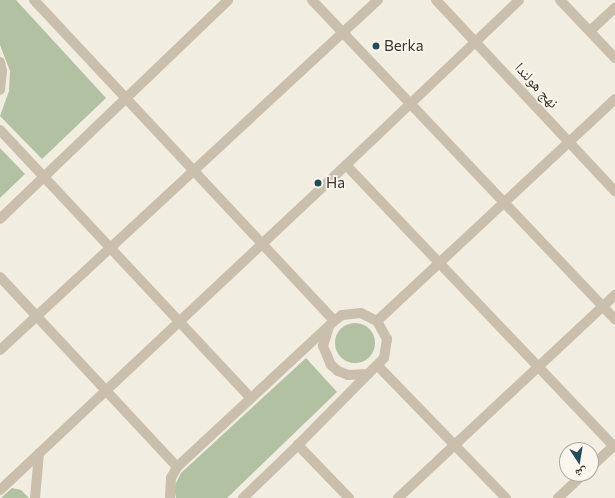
<!DOCTYPE html>
<html>
<head>
<meta charset="utf-8">
<style>
  body { margin:0 }
  #map { position:relative; width:615px; height:498px; overflow:hidden; background:#f2ede1; font-family:Commissioner,"Noto Naskh Arabic",sans-serif }
  div>[style] { position:absolute }
  [style*='--x'] { left:calc(var(--x)*1px); top:calc(var(--y)*1px); width:calc(var(--w)*1px); rotate:calc(var(--a)*1deg) }
  .green>* { inset:0; background:#b1c1a2 }
  .round { border-radius:50% }
  .street>* { height:10px; margin:-5px; padding:0 5px; transform-origin:5px; border-radius:5px; background:#cabfad }
  .dots>* { width:11px; height:11px; translate:-50% -50%; box-sizing:border-box; border:2px solid #faf6ee; border-radius:50% }
  span { translate:-50% -50%; white-space:nowrap; text-align:center; line-height:1.15; -webkit-text-stroke:3.5px #faf6ee; paint-order:stroke }
  .poi-label { font-size:15px; color:#39322b }
  .left { translate:0 -50%; text-align:left }
  .street-label { font-size:15px; color:#39322b }
  .north { position:absolute; left:559px; top:442px; width:40px; height:40px; box-sizing:border-box; background:#faf6ee; border:1px solid #ada8a0; border-radius:50%; rotate:168deg; font-size:11px; font-weight:700; line-height:16px; text-align:center; color:#39322b }
  .north::after { content:''; display:block; margin:auto; width:14px; height:18px; background:#234c58; clip-path:polygon(50% 0,100% 100%,50% 72%,0 100%) }
</style>
</head>
<body>
<div id="map">
  <div class="green">
    <i style="clip-path:polygon(0 0,16px 0,106px 98px,42px 159px,0 116px,9px 91px,10px 71px,0 45px)"></i>
    <i style="clip-path:polygon(0 148px,25px 174px,0 198px)"></i>
    <i class="round" style="left:335px;top:323px;width:40px;height:40px"></i>
    <i style="clip-path:polygon(306px 358px,337px 392px,227px 498px,176px 498px,174px 487px,181px 473px)"></i>
    <i style="clip-path:polygon(12px 488px,21px 490px,29px 498px,1px 498px)"></i>
  </div>
  <div class="street">
    <i style="--x:34;--y:0;--w:439;--a:46.9"></i>
    <i style="--x:312;--y:0;--w:440;--a:46.5"></i>
    <i style="--x:436;--y:0;--w:262;--a:46.9"></i>
    <i style="--x:560;--y:0;--w:80;--a:46.5"></i>
    <i style="--x:590;--y:31;--w:34;--a:-43"></i>
    <i style="--x:0;--y:62;--w:9;--a:77"></i>
    <i style="--x:2;--y:71;--w:19;--a:96"></i>
    <i style="--x:0;--y:130;--w:367;--a:46.9"></i>
    <i style="--x:346;--y:165;--w:239;--a:-43.6"></i>
    <i style="--x:0;--y:219;--w:316;--a:-43.8"></i>
    <i style="--x:0;--y:277;--w:260;--a:47"></i>
    <i style="--x:377;--y:321;--w:325;--a:-43"></i>
    <i style="--x:0;--y:350;--w:515;--a:-42.8"></i>
    <i style="--x:378;--y:366;--w:184;--a:45.9"></i>
    <i style="--x:591;--y:467;--w:33;--a:-43"></i>
    <i style="--x:0;--y:490;--w:475;--a:-43.2"></i>
    <i style="--x:346;--y:165;--w:390;--a:46.4"></i>
    <i style="--x:35;--y:498;--w:45;--a:-84.9"></i>
    <i style="--x:170;--y:498;--w:20;--a:-87"></i>
    <i style="--x:171;--y:478;--w:13;--a:-61"></i>
    <i style="--x:177;--y:467;--w:214;--a:-42.9"></i>
    <i style="--x:334;--y:321;--w:10;--a:-37"></i>
    <i style="--x:342;--y:315;--w:19;--a:-6"></i>
    <i style="--x:361;--y:313;--w:18;--a:27"></i>
    <i style="--x:377;--y:321;--w:21;--a:61"></i>
    <i style="--x:387;--y:339;--w:19;--a:99"></i>
    <i style="--x:384;--y:358;--w:23;--a:135"></i>
    <i style="--x:368;--y:374;--w:20;--a:177"></i>
    <i style="--x:348;--y:375;--w:11;--a:-158"></i>
    <i style="--x:338;--y:371;--w:9;--a:-139"></i>
    <i style="--x:331;--y:365;--w:21;--a:-113"></i>
    <i style="--x:323;--y:346;--w:21;--a:-73"></i>
    <i style="--x:243;--y:498;--w:76;--a:-43.9"></i>
    <i style="--x:349;--y:498;--w:74;--a:-133.9"></i>
    <i style="--x:298;--y:445;--w:100;--a:-45.4"></i>
    <i style="--x:398;--y:498;--w:297;--a:-43.1"></i>
    <i style="--x:558;--y:498;--w:35;--a:-43"></i>
  </div>
  <div class="dots">
    <i style="left:376px;top:46px;background:#234c58"></i>
    <i style="left:318px;top:183px;background:#234c58"></i>
  </div>
  <div class="poi-label">
    <span class="left" style="left:384px;top:46px">Berka</span>
    <span class="left" style="left:326px;top:183px">Ha</span>
  </div>
  <div class="street-label">
    <span style="left:537px;top:85px;rotate:47deg">نهج هولندا</span>
  </div>
  <div class="north">ش</div>
</div>
</body>
</html>
